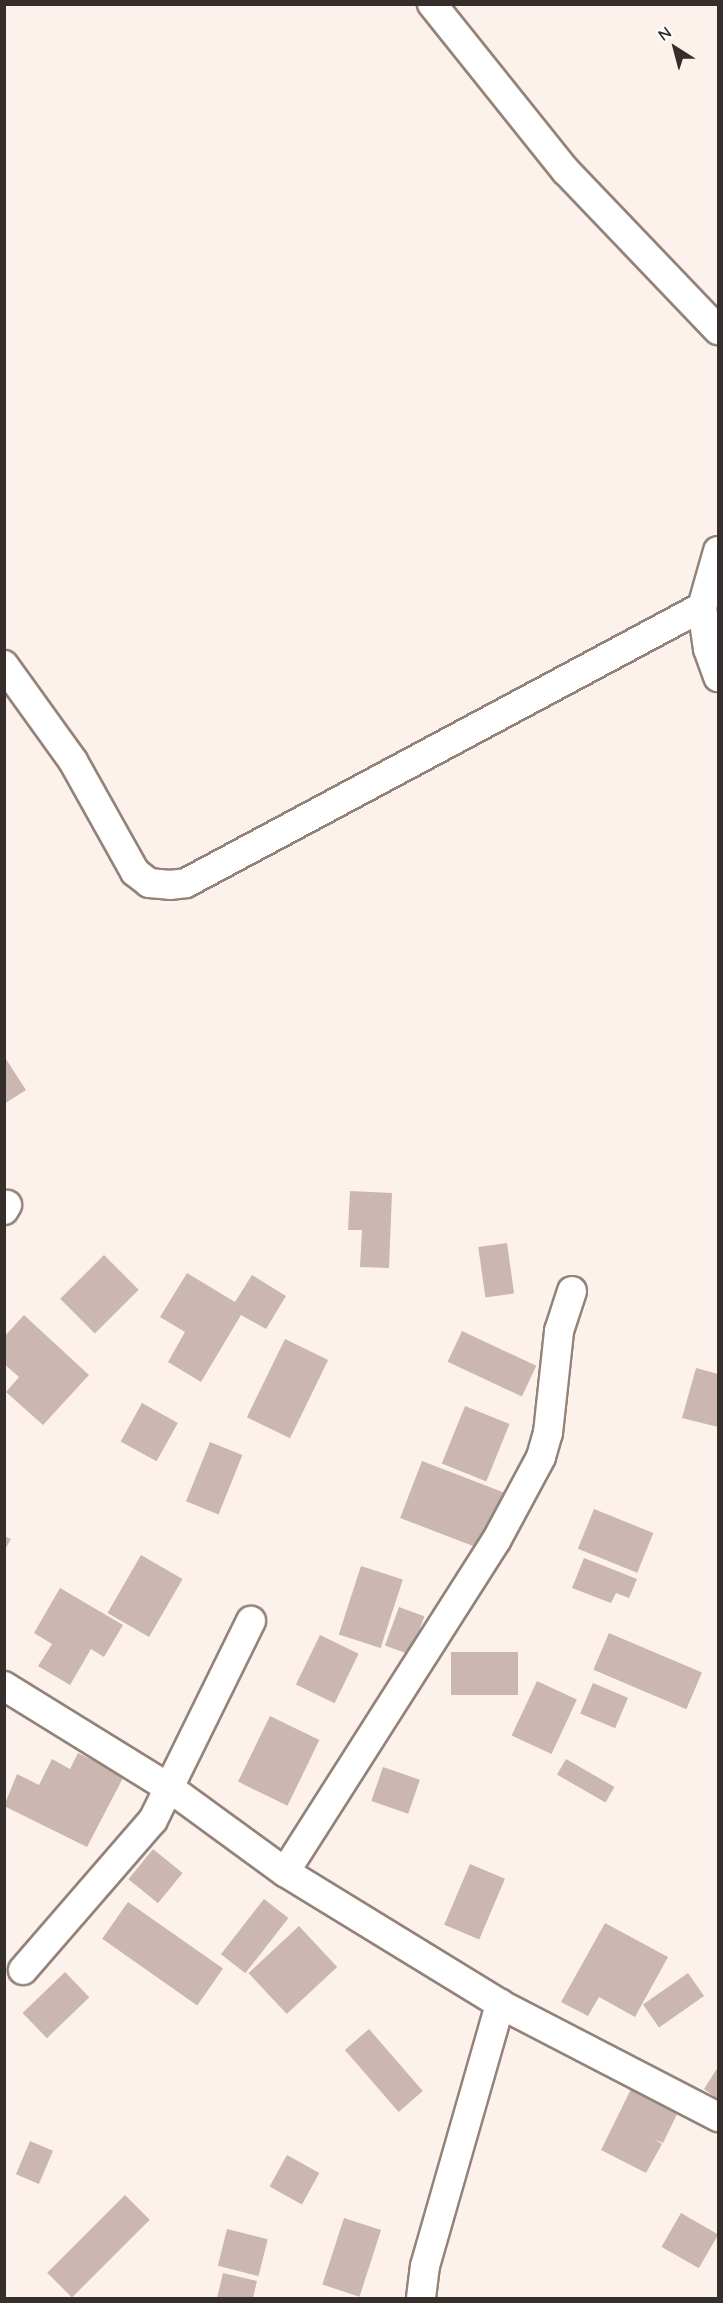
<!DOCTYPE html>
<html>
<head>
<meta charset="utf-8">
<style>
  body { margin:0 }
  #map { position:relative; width:723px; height:2303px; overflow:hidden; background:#fdf2eb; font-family:Quicksand,sans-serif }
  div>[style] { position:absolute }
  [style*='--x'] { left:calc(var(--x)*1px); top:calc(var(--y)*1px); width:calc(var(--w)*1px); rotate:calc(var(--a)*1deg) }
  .building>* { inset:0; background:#cbb6b2; transform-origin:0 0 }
  .roads { filter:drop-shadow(2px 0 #938379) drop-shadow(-2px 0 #938379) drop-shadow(0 2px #938379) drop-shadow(0 -2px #938379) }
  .minor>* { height:28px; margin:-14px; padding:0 14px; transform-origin:14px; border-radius:14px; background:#fff }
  span { translate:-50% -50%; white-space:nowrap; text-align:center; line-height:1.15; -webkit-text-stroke:5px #fff; paint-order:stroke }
  .frame { position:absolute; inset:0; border:6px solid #352e2a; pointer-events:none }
  .north { position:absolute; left:645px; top:18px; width:60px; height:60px; -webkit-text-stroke:4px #fff; paint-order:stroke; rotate:324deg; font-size:16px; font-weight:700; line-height:24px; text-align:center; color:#352e2a }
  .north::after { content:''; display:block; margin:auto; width:21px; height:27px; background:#352e2a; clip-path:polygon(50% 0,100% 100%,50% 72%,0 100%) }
</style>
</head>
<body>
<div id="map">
  <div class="building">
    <i style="clip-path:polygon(4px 1056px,26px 1090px,4px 1104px)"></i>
    <i style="clip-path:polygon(350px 1191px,392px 1193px,389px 1268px,360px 1267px,362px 1230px,348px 1230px)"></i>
    <i style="left:507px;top:1243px;width:51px;height:29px;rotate:82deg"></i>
    <i style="left:104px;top:1255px;width:49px;height:62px;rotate:45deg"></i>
    <i style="clip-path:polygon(187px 1273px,235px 1302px,252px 1275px,286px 1296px,266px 1329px,241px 1315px,201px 1382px,168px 1362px,185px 1332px,160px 1317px)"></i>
    <i style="clip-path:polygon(24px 1315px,89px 1375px,43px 1425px,6px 1392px,19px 1377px,4px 1364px,4px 1337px)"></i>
    <i style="left:462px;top:1331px;width:82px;height:34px;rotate:25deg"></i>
    <i style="left:285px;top:1339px;width:48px;height:87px;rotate:26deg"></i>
    <i style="clip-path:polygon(696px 1368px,718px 1374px,718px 1427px,682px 1418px)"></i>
    <i style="left:142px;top:1403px;width:41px;height:44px;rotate:29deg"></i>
    <i style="left:465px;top:1406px;width:48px;height:62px;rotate:22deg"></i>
    <i style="left:210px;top:1442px;width:35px;height:64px;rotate:22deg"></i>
    <i style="left:422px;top:1461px;width:94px;height:61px;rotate:21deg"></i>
    <i style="left:594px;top:1509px;width:64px;height:43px;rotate:22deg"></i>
    <i style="clip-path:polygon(4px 1536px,11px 1539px,4px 1551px)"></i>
    <i style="left:141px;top:1555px;width:48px;height:67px;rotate:30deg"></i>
    <i style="clip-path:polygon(584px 1558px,637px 1579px,629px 1598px,616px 1593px,611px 1603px,572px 1588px)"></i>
    <i style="left:361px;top:1566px;width:44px;height:72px;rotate:18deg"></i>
    <i style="clip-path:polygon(60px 1588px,123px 1625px,104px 1657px,91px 1649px,70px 1685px,38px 1666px,52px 1644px,34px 1633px)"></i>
    <i style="left:399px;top:1607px;width:27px;height:41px;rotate:20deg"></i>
    <i style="left:609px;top:1633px;width:101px;height:40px;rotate:23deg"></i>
    <i style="left:320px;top:1635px;width:43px;height:55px;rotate:26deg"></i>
    <i style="left:451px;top:1652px;width:67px;height:43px"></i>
    <i style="left:537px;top:1681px;width:44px;height:60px;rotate:25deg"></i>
    <i style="left:593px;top:1683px;width:38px;height:33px;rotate:23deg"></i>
    <i style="left:270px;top:1716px;width:55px;height:73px;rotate:26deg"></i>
    <i style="clip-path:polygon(78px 1753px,124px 1776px,87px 1847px,4px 1806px,17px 1774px,39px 1785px,52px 1759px,70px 1769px)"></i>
    <i style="left:566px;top:1759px;width:56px;height:18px;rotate:30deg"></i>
    <i style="left:383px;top:1767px;width:39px;height:36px;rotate:19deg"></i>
    <i style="left:153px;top:1849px;width:38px;height:39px;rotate:39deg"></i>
    <i style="left:470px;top:1864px;width:38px;height:66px;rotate:23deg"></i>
    <i style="left:264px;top:1899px;width:31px;height:70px;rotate:38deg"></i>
    <i style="left:128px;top:1902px;width:116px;height:45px;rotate:35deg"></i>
    <i style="clip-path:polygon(605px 1923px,668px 1957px,635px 2017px,599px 1997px,588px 2016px,561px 2002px)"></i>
    <i style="left:299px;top:1926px;width:56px;height:69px;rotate:47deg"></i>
    <i style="left:65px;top:1972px;width:35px;height:59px;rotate:46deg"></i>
    <i style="left:688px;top:1973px;width:28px;height:55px;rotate:55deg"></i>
    <i style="left:369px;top:2029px;width:82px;height:32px;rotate:49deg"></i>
    <i style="clip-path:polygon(718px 2067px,718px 2099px,704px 2089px)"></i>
    <i style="clip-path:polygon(632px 2087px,679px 2110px,663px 2143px,654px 2139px,662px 2144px,646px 2173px,601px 2150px)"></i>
    <i style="left:30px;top:2141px;width:25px;height:36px;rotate:23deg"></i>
    <i style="left:287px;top:2155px;width:37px;height:36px;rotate:29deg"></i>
    <i style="left:125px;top:2195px;width:35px;height:110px;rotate:45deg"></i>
    <i style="left:681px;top:2213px;width:43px;height:39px;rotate:30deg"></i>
    <i style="left:344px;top:2218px;width:39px;height:70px;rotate:18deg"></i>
    <i style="left:227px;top:2229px;width:42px;height:38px;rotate:14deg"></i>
    <i style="clip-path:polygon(223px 2273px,257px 2281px,253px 2298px,217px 2298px)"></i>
  </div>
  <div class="roads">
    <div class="minor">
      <i style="--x:432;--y:4;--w:214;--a:51.3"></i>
      <i style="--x:566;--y:171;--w:220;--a:46.3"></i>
      <i style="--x:718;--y:551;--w:58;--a:105.9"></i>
      <i style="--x:702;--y:607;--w:42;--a:81.9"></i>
      <i style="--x:708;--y:649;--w:30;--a:70"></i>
      <i style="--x:4;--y:665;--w:118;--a:54.3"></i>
      <i style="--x:73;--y:761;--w:127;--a:60.8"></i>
      <i style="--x:135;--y:872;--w:18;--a:38"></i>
      <i style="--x:149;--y:883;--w:21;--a:5"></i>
      <i style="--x:170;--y:885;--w:16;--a:-7"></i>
      <i style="--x:186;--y:883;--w:585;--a:-28.14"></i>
      <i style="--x:4;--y:1210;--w:6;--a:-59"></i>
      <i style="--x:4;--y:1686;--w:196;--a:31.7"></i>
      <i style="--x:171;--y:1789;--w:141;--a:36.1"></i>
      <i style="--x:285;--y:1872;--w:252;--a:31.5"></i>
      <i style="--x:500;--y:2004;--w:246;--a:27.4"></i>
      <i style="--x:285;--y:1872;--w:393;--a:-57.5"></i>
      <i style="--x:496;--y:1541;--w:95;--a:-61.8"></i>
      <i style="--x:541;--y:1457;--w:25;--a:-74"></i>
      <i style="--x:548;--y:1433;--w:103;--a:-83.8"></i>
      <i style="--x:559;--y:1331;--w:42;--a:-72"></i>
      <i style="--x:23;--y:1970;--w:198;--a:-49.1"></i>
      <i style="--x:153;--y:1820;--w:222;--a:-63.8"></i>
      <i style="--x:421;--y:2298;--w:32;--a:-83"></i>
      <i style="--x:425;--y:2266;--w:273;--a:-74"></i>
    </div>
  </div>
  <div class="frame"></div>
  <div class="north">N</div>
</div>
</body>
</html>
